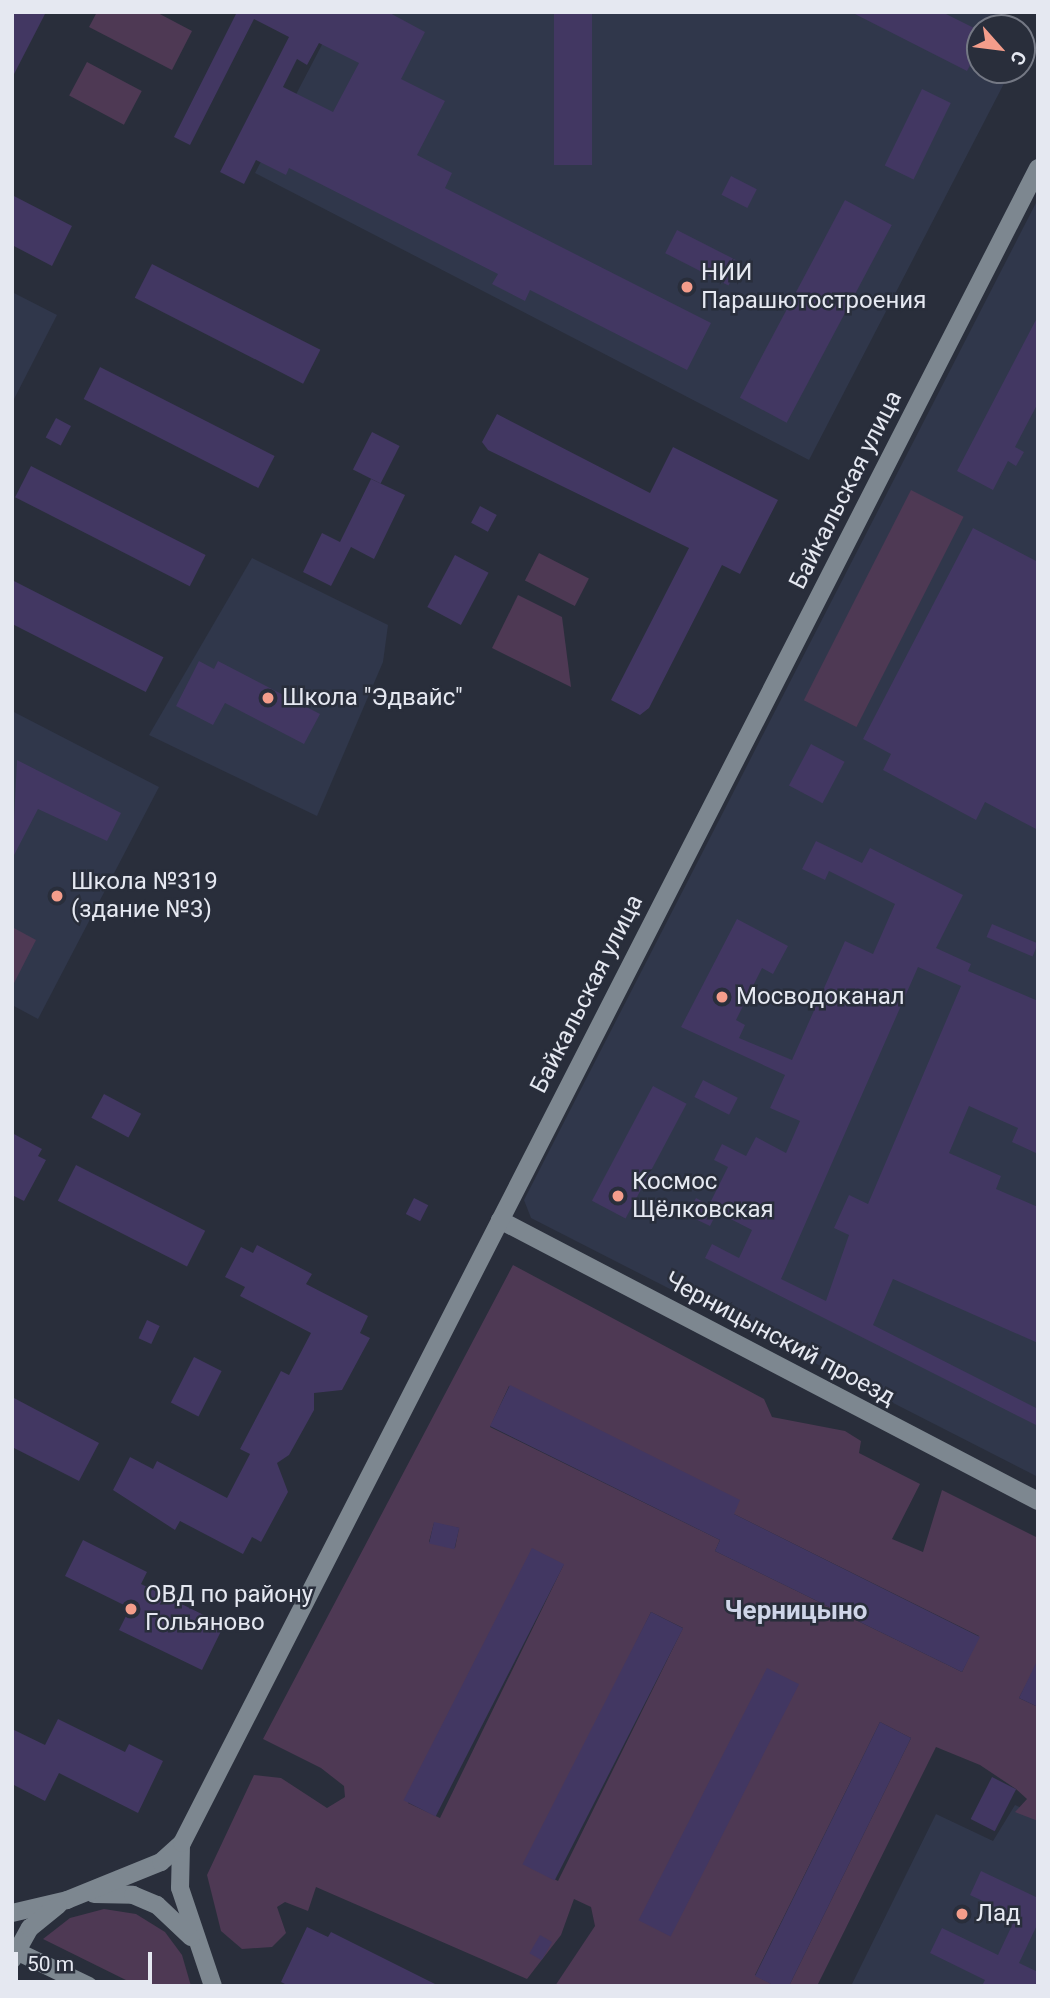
<!DOCTYPE html>
<html>
<head>
<meta charset="utf-8">
<style>
  body { margin:0 }
  #map { position:relative; width:1050px; height:1998px; overflow:hidden; background:#292e3b; font-family:Roboto,sans-serif }
  div>[style] { position:absolute }
  [style*='--x'] { left:calc(var(--x)*1px); top:calc(var(--y)*1px); width:calc(var(--w)*1px); rotate:calc(var(--a)*1deg) }
  .built>* { inset:0; background:#30374b }
  .green>* { inset:0; background:#4e3954; transform-origin:0 0 }
  .building>* { inset:0; background:#423762; transform-origin:0 0 }
  .secondary>* { height:18px; margin:-9px; padding:0 9px; transform-origin:9px; border-radius:9px; background:#7d8790 }
  .dots>* { width:19px; height:19px; translate:-50% -50%; box-sizing:border-box; border:4px solid #292e3b; border-radius:50% }
  span { translate:-50% -50%; white-space:nowrap; text-align:center; line-height:1.15; -webkit-text-stroke:5px #292e3b; paint-order:stroke }
  .poi-label { font-size:24px; color:#e5e8f1 }
  .left { translate:0 -50%; text-align:left }
  .street-label { font-size:24px; color:#e5e8f1 }
  .neighbourhood-label { font-size:26px; color:#cfd5e8; font-weight:700 }
  .frame { position:absolute; inset:0; border:14px solid #e5e8f1; pointer-events:none }
  .north { position:absolute; left:966px; top:14px; width:70px; height:70px; box-sizing:border-box; background:#292e3b; border:2px solid #747884; border-radius:50%; rotate:118deg; font-size:19px; font-weight:700; line-height:28px; text-align:center; color:#e5e8f1 }
  .north::after { content:''; display:block; margin:auto; width:24px; height:32px; background:#f49d8b; clip-path:polygon(50% 0,100% 100%,50% 72%,0 100%) }
  .scale { position:absolute; left:14px; top:1952px; width:138px; height:32px; box-sizing:border-box; border:4px solid #e5e8f1; border-top:0; padding-left:9px; font-size:21px; line-height:24px; white-space:nowrap; color:#e5e8f1; -webkit-text-stroke:5px #292e3b; paint-order:stroke }
</style>
</head>
<body>
<div id="map">
  <div class="built">
    <i style="clip-path:polygon(339px 12px,992px 12px,1031px 32px,1022px 49px,1022px 28px,980px 28px,980px 70px,1011px 70px,809px 460px,255px 173px)"></i>
    <i style="clip-path:polygon(1038px 199px,1038px 1477px,531px 1218px,524px 1200px)"></i>
    <i style="clip-path:polygon(12px 292px,57px 315px,12px 403px)"></i>
    <i style="clip-path:polygon(252px 558px,388px 625px,383px 662px,317px 816px,149px 735px)"></i>
    <i style="clip-path:polygon(12px 711px,159px 787px,38px 1019px,12px 1005px)"></i>
    <i style="clip-path:polygon(1015px 1805px,1038px 1815px,1038px 1986px,851px 1986px,936px 1814px,993px 1841px)"></i>
  </div>
  <div class="green">
    <i style="clip-path:polygon(97px 12px,156px 12px,192px 31px,172px 70px,89px 27px)"></i>
    <i style="left:87px;top:62px;width:62px;height:38px;rotate:28deg"></i>
    <i style="left:911px;top:490px;width:59px;height:236px;rotate:27deg"></i>
    <i style="left:539px;top:553px;width:56px;height:31px;rotate:27deg"></i>
    <i style="clip-path:polygon(518px 595px,562px 617px,571px 687px,492px 648px)"></i>
    <i style="clip-path:polygon(12px 927px,36px 940px,12px 987px)"></i>
    <i style="clip-path:polygon(evenodd,513px 1265px,764px 1399px,772px 1417px,845px 1431px,861px 1441px,859px 1453px,920px 1484px,892px 1539px,923px 1552px,942px 1490px,1038px 1538px,1038px 1662px,1019px 1698px,1038px 1707px,1038px 1821px,1015px 1812px,1027px 1799px,1016px 1789px,980px 1765px,936px 1747px,817px 1986px,789px 1986px,911px 1738px,880px 1722px,755px 1975px,775px 1986px,555px 1986px,595px 1926px,591px 1907px,574px 1899px,561px 1935px,527px 1979px,316px 1887px,308px 1911px,285px 1902px,277px 1907px,286px 1933px,272px 1947px,242px 1949px,221px 1931px,207px 1875px,254px 1775px,281px 1778px,327px 1808px,345px 1797px,344px 1786px,321px 1768px,263px 1739px,513px 1265px,509px 1386px,734px 1514px,979px 1636px,962px 1672px,715px 1551px,720px 1540px,490px 1427px,509px 1386px,513px 1265px,434px 1523px,459px 1528px,455px 1548px,429px 1542px,434px 1523px,513px 1265px,564px 1564px,440px 1818px,408px 1803px,408px 1802px,564px 1564px,513px 1265px,651px 1612px,683px 1628px,558px 1881px,527px 1865px,651px 1612px)"></i>
    <i style="clip-path:polygon(104px 1909px,136px 1914px,165px 1932px,182px 1955px,191px 1986px,138px 1986px,43px 1939px,70px 1918px)"></i>
  </div>
  <div class="building">
    <i style="clip-path:polygon(12px 12px,46px 12px,12px 78px)"></i>
    <i style="clip-path:polygon(evenodd,237px 12px,388px 12px,425px 32px,401px 79px,445px 101px,417px 155px,452px 173px,445px 188px,711px 323px,687px 370px,530px 290px,525px 301px,492px 284px,498px 274px,289px 168px,286px 175px,256px 160px,244px 184px,220px 172px,289px 37px,254px 19px,190px 145px,174px 137px,237px 12px,319px 43px,359px 63px,333px 112px,283px 87px,297px 59px,307px 65px,319px 43px)"></i>
    <i style="left:554px;top:12px;width:38px;height:153px"></i>
    <i style="clip-path:polygon(851px 12px,942px 12px,980px 31px,980px 46px,967px 71px)"></i>
    <i style="left:922px;top:89px;width:32px;height:85px;rotate:26deg"></i>
    <i style="left:731px;top:176px;width:29px;height:21px;rotate:27deg"></i>
    <i style="clip-path:polygon(12px 195px,72px 226px,52px 266px,12px 245px)"></i>
    <i style="left:845px;top:200px;width:53px;height:224px;rotate:28deg"></i>
    <i style="left:677px;top:230px;width:71px;height:26px;rotate:27deg"></i>
    <i style="left:152px;top:264px;width:189px;height:38px;rotate:27deg"></i>
    <i style="clip-path:polygon(1038px 316px,1038px 403px,1015px 447px,1024px 452px,1016px 466px,1008px 461px,993px 490px,957px 471px)"></i>
    <i style="left:100px;top:367px;width:196px;height:36px;rotate:27deg"></i>
    <i style="clip-path:polygon(497px 414px,650px 493px,673px 447px,778px 500px,740px 574px,722px 565px,649px 708px,640px 715px,611px 700px,689px 548px,488px 450px,482px 442px)"></i>
    <i style="left:56px;top:418px;width:17px;height:22px;rotate:28deg"></i>
    <i style="left:372px;top:432px;width:31px;height:42px;rotate:27deg"></i>
    <i style="left:31px;top:466px;width:196px;height:35px;rotate:27deg"></i>
    <i style="clip-path:polygon(371px 479px,405px 495px,374px 559px,351px 547px,331px 586px,303px 572px,322px 533px,340px 542px)"></i>
    <i style="left:480px;top:506px;width:19px;height:19px;rotate:28deg"></i>
    <i style="clip-path:polygon(973px 528px,1038px 562px,1038px 830px,985px 802px,976px 820px,883px 770px,891px 754px,863px 739px)"></i>
    <i style="left:455px;top:555px;width:38px;height:59px;rotate:28deg"></i>
    <i style="left:12px;top:580px;width:170px;height:39px;rotate:27deg"></i>
    <i style="clip-path:polygon(199px 661px,214px 669px,218px 661px,320px 714px,304px 744px,225px 703px,213px 725px,176px 706px)"></i>
    <i style="left:811px;top:744px;width:38px;height:47px;rotate:28deg"></i>
    <i style="clip-path:polygon(17px 760px,121px 813px,107px 841px,38px 809px,12px 859px)"></i>
    <i style="clip-path:polygon(evenodd,816px 841px,862px 863px,870px 848px,963px 895px,936px 948px,971px 964px,968px 971px,1038px 1001px,1038px 1154px,1012px 1142px,1018px 1128px,969px 1106px,949px 1153px,1001px 1176px,996px 1189px,1038px 1207px,1038px 1343px,893px 1279px,873px 1325px,1038px 1409px,1038px 1426px,705px 1258px,712px 1244px,739px 1258px,752px 1230px,717px 1212px,710px 1226px,687px 1215px,696px 1198px,709px 1205px,728px 1167px,714px 1160px,722px 1144px,746px 1156px,756px 1137px,786px 1153px,800px 1121px,770px 1108px,785px 1075px,681px 1027px,737px 919px,788px 946px,773px 974px,762px 968px,736px 1020px,745px 1025px,739px 1038px,792px 1060px,845px 941px,873px 954px,895px 904px,829px 871px,825px 880px,802px 869px,816px 841px,918px 967px,961px 986px,868px 1204px,849px 1195px,834px 1228px,849px 1235px,826px 1301px,781px 1279px,918px 967px)"></i>
    <i style="left:992px;top:924px;width:50px;height:14px;rotate:23deg"></i>
    <i style="left:703px;top:1080px;width:39px;height:19px;rotate:27deg"></i>
    <i style="left:653px;top:1086px;width:38px;height:130px;rotate:28deg"></i>
    <i style="left:104px;top:1094px;width:42px;height:27px;rotate:28deg"></i>
    <i style="clip-path:polygon(12px 1133px,42px 1149px,38px 1156px,46px 1160px,24px 1201px,12px 1195px)"></i>
    <i style="left:76px;top:1165px;width:145px;height:40px;rotate:27deg"></i>
    <i style="left:414px;top:1198px;width:16px;height:18px;rotate:27deg"></i>
    <i style="clip-path:polygon(257px 1245px,312px 1274px,306px 1284px,368px 1316px,360px 1333px,370px 1338px,342px 1390px,314px 1393px,314px 1410px,289px 1455px,277px 1463px,288px 1492px,261px 1542px,252px 1537px,243px 1554px,180px 1521px,175px 1530px,113px 1490px,130px 1457px,153px 1469px,157px 1461px,227px 1498px,250px 1454px,240px 1449px,281px 1371px,289px 1375px,311px 1333px,240px 1296px,245px 1287px,225px 1277px,241px 1247px,253px 1253px)"></i>
    <i style="left:147px;top:1320px;width:14px;height:20px;rotate:25deg"></i>
    <i style="left:194px;top:1357px;width:31px;height:51px;rotate:27deg"></i>
    <i style="clip-path:polygon(510px 1385px,740px 1500px,734px 1514px,980px 1637px,962px 1672px,715px 1551px,720px 1540px,490px 1426px)"></i>
    <i style="clip-path:polygon(12px 1397px,99px 1443px,79px 1481px,12px 1447px)"></i>
    <i style="left:434px;top:1522px;width:26px;height:22px;rotate:13deg"></i>
    <i style="clip-path:polygon(83px 1540px,147px 1572px,141px 1584px,224px 1625px,202px 1670px,119px 1630px,130px 1608px,65px 1576px)"></i>
    <i style="left:532px;top:1548px;width:36px;height:283px;rotate:27deg"></i>
    <i style="left:651px;top:1612px;width:36px;height:283px;rotate:27deg"></i>
    <i style="clip-path:polygon(1038px 1659px,1038px 1707px,1019px 1698px)"></i>
    <i style="left:767px;top:1668px;width:36px;height:283px;rotate:27deg"></i>
    <i style="clip-path:polygon(58px 1719px,125px 1752px,129px 1744px,163px 1761px,138px 1813px,59px 1773px,45px 1801px,12px 1784px,12px 1729px,45px 1745px)"></i>
    <i style="clip-path:polygon(880px 1722px,911px 1738px,789px 1986px,775px 1986px,755px 1976px)"></i>
    <i style="left:992px;top:1777px;width:27px;height:47px;rotate:27deg"></i>
    <i style="clip-path:polygon(981px 1871px,1038px 1898px,1038px 1923px,1019px 1963px,1038px 1972px,1038px 1986px,982px 1986px,985px 1980px,930px 1953px,942px 1928px,998px 1955px,1016px 1917px,970px 1895px)"></i>
    <i style="clip-path:polygon(307px 1927px,328px 1937px,331px 1932px,439px 1986px,289px 1986px,281px 1982px)"></i>
    <i style="left:540px;top:1935px;width:14px;height:21px;rotate:30deg"></i>
  </div>
  <div class="secondary">
    <i style="--x:500;--y:1220;--w:607;--a:27.58"></i>
    <i style="--x:181;--y:1845;--w:43;--a:91.3"></i>
    <i style="--x:180;--y:1888;--w:103;--a:71.4"></i>
    <i style="--x:94;--y:1894;--w:39;--a:1"></i>
    <i style="--x:133;--y:1895;--w:26;--a:23"></i>
    <i style="--x:157;--y:1905;--w:47;--a:43.3"></i>
    <i style="--x:12;--y:1913;--w:57;--a:-13.3"></i>
    <i style="--x:67;--y:1900;--w:101;--a:-22"></i>
    <i style="--x:161;--y:1862;--w:28;--a:-42"></i>
    <i style="--x:182;--y:1843;--w:1881;--a:-62.93"></i>
    <i style="--x:12;--y:1949;--w:85;--a:25.7"></i>
    <i style="--x:12;--y:1960;--w:37;--a:-61"></i>
    <i style="--x:30;--y:1928;--w:36;--a:-39"></i>
  </div>
  <div class="dots">
    <i style="left:687px;top:287px;background:#f49d8b"></i>
    <i style="left:268px;top:698px;background:#f49d8b"></i>
    <i style="left:57px;top:896px;background:#f49d8b"></i>
    <i style="left:722px;top:997px;background:#f49d8b"></i>
    <i style="left:618px;top:1196px;background:#f49d8b"></i>
    <i style="left:131px;top:1609px;background:#f49d8b"></i>
    <i style="left:962px;top:1914px;background:#f49d8b"></i>
  </div>
  <div class="poi-label">
    <span class="left" style="left:701px;top:287px">НИИ<br>Парашютостроения</span>
    <span class="left" style="left:282px;top:698px">Школа "Эдвайс"</span>
    <span class="left" style="left:71px;top:896px">Школа №319<br>(здание №3)</span>
    <span class="left" style="left:736px;top:997px">Мосводоканал</span>
    <span class="left" style="left:632px;top:1196px">Космос<br>Щёлковская</span>
    <span class="left" style="left:145px;top:1609px">ОВД по району<br>Гольяново</span>
    <span class="left" style="left:976px;top:1914px">Лад</span>
  </div>
  <div class="street-label">
    <span style="left:846px;top:490px;rotate:-63deg">Байкальская улица</span>
    <span style="left:587px;top:994px;rotate:-63deg">Байкальская улица</span>
    <span style="left:780px;top:1339px;rotate:28deg">Черницынский проезд</span>
  </div>
  <div class="neighbourhood-label">
    <span style="left:796px;top:1611px">Черницыно</span>
  </div>
  <div class="frame"></div>
  <div class="north">С</div>
  <div class="scale">50 m</div>
</div>
</body>
</html>
